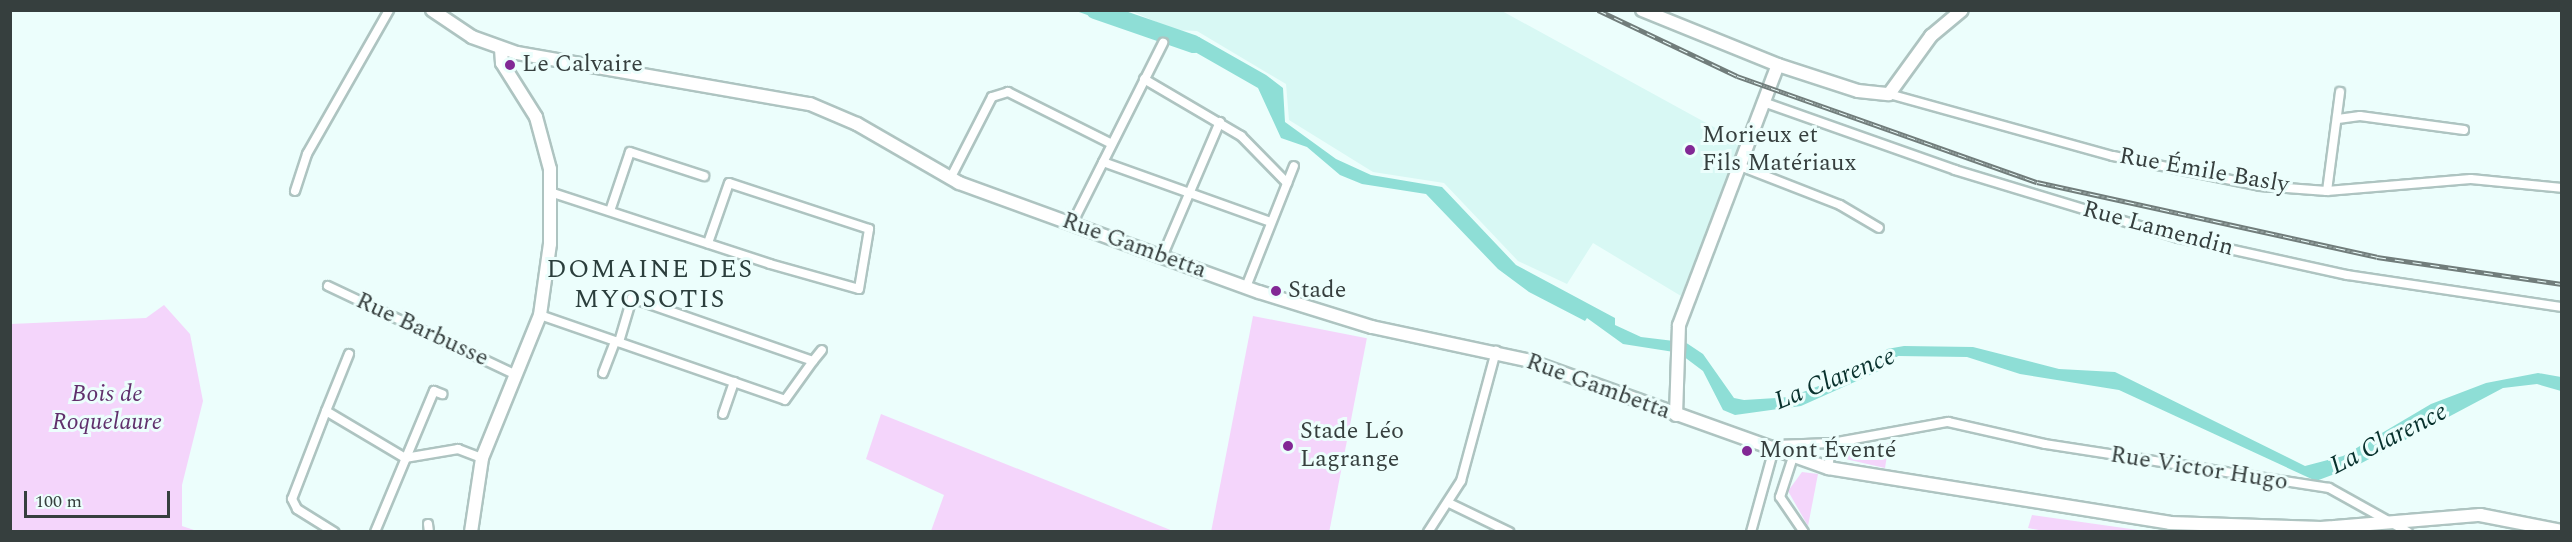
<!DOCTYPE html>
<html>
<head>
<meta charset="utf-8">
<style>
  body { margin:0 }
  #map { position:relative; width:2572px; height:542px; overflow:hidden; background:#ecfefc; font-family:Spectral,serif }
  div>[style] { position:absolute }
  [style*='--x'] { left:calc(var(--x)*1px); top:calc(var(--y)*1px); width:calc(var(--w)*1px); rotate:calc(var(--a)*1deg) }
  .built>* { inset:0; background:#d8f8f4 }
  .green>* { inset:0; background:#f4d5fb; transform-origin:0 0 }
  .water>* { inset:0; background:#8eded6 }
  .river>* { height:18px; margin:-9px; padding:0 9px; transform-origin:9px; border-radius:9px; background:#8eded6 }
  .roads { filter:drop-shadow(2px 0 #aec4c1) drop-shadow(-2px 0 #aec4c1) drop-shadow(0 2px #aec4c1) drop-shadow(0 -2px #aec4c1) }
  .street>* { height:8px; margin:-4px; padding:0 4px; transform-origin:4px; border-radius:4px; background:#fff }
  .secondary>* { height:12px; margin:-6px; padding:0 6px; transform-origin:6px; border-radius:6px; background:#fff }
  .rail>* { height:5px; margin-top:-2.5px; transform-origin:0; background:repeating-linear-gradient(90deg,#ecfefc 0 9px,#717d7b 0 18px); box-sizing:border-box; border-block:2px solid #717d7b }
  .dots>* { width:16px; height:16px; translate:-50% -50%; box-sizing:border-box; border:3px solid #ecfefc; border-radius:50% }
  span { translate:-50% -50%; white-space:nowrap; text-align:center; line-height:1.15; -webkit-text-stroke:6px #ecfefc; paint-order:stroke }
  .poi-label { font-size:24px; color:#363f3e }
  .left { translate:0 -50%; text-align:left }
  .street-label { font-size:24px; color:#363f3e }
  .park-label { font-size:24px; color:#60306c; font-style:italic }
  .neighbourhood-label { font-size:26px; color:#2b3e3c; letter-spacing:1.5px }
  .water-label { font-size:26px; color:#08312d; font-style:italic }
  .frame { position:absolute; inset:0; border:12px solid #363f3e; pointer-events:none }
  .scale { position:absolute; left:24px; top:491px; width:146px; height:27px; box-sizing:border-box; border:3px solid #363f3e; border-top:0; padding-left:8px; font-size:18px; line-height:21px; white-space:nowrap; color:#363f3e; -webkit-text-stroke:4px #ecfefc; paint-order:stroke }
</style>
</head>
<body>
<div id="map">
  <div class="built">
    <i style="clip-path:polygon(1131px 11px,1502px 11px,1741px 142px,1681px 296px,1593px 243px,1567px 284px,1518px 261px,1444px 183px,1373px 172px,1289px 120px,1286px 84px,1197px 31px,1175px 30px)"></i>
  </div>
  <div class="green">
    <i style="clip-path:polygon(164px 305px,190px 334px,203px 401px,182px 485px,182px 526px,197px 531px,11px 531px,11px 324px,146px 318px)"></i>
    <i style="left:1253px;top:316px;width:116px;height:219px;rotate:11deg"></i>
    <i style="clip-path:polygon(881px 414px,1173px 531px,931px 531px,944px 495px,866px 459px)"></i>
    <i style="clip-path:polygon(1889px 443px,1885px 468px,1841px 458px,1843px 453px)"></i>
    <i style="clip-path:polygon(1802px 472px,1818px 474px,1808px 526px,1788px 491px)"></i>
    <i style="clip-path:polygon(2032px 515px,2145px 531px,2044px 531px,2028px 528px)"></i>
  </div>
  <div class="water">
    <i style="clip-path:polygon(1076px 11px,1122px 11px,1167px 31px,1162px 41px)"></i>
    <i style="clip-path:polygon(1172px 34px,1199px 37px,1266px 75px,1283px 88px,1285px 122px,1336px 159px,1371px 175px,1442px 187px,1516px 265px,1615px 318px,1615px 325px,1641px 337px,1674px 341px,1674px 352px,1623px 344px,1587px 318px,1585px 321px,1529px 292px,1498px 269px,1426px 194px,1362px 184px,1340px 175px,1307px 147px,1281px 138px,1258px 88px,1195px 52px,1167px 43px)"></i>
    <i style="clip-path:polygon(1682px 340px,1703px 354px,1734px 398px,1744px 400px,1790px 397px,1876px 364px,1887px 349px,1904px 346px,1973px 347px,2059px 369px,2115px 372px,2305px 466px,2343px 456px,2431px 404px,2486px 383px,2538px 373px,2561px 377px,2561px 391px,2537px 384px,2503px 388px,2356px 466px,2316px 481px,2119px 390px,2020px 374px,1967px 357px,1898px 356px,1879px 371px,1801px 406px,1735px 415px,1723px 410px,1703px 371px,1683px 356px)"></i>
  </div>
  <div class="river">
    <i style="--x:1095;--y:10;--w:104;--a:19.1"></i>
  </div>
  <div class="roads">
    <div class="street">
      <i style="--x:1144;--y:79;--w:113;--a:30.4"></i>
      <i style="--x:1241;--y:136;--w:66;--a:45.6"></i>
      <i style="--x:1889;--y:94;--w:232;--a:15.5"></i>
      <i style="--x:2113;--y:156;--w:150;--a:11.5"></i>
      <i style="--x:2260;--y:186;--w:67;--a:4.3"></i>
      <i style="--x:2327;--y:191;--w:144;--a:-4.8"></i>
      <i style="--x:2471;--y:179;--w:91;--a:5.6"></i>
      <i style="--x:1766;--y:103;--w:201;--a:19.5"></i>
      <i style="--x:1955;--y:170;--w:234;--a:16.9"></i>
      <i style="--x:2179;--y:238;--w:172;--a:12.4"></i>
      <i style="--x:2347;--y:275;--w:217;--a:8.5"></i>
      <i style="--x:2338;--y:119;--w:22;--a:-8"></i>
      <i style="--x:2360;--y:116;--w:105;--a:7.7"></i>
      <i style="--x:1103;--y:162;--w:178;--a:19.7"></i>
      <i style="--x:1740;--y:166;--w:107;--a:21.3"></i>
      <i style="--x:1840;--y:205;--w:45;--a:30.5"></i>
      <i style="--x:950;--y:179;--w:92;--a:-62.9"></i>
      <i style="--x:992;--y:97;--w:17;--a:-17"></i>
      <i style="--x:1008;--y:92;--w:116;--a:26.6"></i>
      <i style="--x:295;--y:191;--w:39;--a:-72"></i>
      <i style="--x:307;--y:154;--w:166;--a:-60.3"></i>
      <i style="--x:2327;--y:191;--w:100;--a:-82.5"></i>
      <i style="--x:550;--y:192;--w:231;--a:18.1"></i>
      <i style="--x:770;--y:264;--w:92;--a:15.7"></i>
      <i style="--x:859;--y:289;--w:61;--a:-80.5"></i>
      <i style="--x:869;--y:229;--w:147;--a:-161.8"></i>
      <i style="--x:729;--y:183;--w:64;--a:109.3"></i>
      <i style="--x:610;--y:211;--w:62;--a:-71.3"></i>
      <i style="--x:630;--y:152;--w:78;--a:18"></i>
      <i style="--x:1072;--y:224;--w:203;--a:-63.3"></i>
      <i style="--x:1162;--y:257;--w:147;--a:-66.8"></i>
      <i style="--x:328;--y:286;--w:208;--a:25.3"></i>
      <i style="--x:1246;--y:287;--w:130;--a:-68.4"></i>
      <i style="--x:540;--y:315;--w:259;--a:19.1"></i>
      <i style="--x:785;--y:400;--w:48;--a:-54.3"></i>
      <i style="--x:813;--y:361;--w:192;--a:-160.8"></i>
      <i style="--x:632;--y:298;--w:46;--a:106.5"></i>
      <i style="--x:349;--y:354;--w:61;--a:112"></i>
      <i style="--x:326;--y:411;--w:92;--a:30.7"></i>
      <i style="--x:405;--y:458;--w:54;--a:-9.6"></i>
      <i style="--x:458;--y:449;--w:26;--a:21"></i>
      <i style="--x:813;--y:361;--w:14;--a:-51"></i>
      <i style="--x:603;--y:373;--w:34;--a:-69"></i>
      <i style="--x:326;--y:411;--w:94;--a:111.1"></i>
      <i style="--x:292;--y:499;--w:11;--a:63"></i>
      <i style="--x:297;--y:509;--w:44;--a:31.9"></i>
      <i style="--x:723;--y:414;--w:34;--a:-71"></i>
      <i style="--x:1828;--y:468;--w:25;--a:-81"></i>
      <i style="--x:1780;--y:497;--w:42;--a:55.6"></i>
      <i style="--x:1780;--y:497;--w:42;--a:-72"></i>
      <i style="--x:1449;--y:503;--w:67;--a:25.8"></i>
      <i style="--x:428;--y:524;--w:8;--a:83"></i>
      <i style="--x:375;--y:532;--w:153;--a:-67.3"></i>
      <i style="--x:434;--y:391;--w:9;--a:21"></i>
      <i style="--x:1428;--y:532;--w:61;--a:-57.1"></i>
      <i style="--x:1461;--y:481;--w:135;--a:-74.9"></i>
      <i style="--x:1751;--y:532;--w:90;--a:-74.6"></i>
      <i style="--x:1775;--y:445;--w:57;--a:-2"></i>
      <i style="--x:1832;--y:443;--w:118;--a:-10.3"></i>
      <i style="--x:1948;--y:422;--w:99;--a:12.8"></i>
      <i style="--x:2045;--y:444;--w:287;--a:8.8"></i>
      <i style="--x:2329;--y:488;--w:90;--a:29.1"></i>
    </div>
    <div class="secondary">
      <i style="--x:432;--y:10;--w:48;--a:34"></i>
      <i style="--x:472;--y:37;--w:48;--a:19.6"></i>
      <i style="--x:517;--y:53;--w:297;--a:9.9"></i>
      <i style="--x:810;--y:104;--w:51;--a:23.1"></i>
      <i style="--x:857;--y:124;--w:118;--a:30"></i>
      <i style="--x:959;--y:183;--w:319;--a:20"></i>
      <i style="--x:1259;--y:292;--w:118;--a:17.2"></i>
      <i style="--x:1372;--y:327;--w:157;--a:12.1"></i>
      <i style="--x:1526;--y:360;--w:321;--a:19.7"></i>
      <i style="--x:1828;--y:468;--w:346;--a:9.1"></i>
      <i style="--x:2170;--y:523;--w:151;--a:1.9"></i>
      <i style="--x:2321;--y:528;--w:160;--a:-4.7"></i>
      <i style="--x:2480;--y:515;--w:84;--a:11"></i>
      <i style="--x:1642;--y:10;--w:147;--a:22"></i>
      <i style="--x:1778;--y:65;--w:84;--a:18"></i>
      <i style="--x:1858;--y:91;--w:31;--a:6"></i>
      <i style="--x:1889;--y:94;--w:72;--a:-54.1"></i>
      <i style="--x:1931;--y:36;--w:40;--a:-40"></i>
      <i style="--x:1676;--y:415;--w:90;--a:-88.1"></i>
      <i style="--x:1679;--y:325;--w:278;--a:-69.2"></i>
      <i style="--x:471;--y:532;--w:75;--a:-81.5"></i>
      <i style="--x:482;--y:458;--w:154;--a:-67.9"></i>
      <i style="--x:540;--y:315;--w:72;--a:-82"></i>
      <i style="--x:550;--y:244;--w:75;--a:-90"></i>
      <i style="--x:550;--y:169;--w:54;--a:-105.1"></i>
      <i style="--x:536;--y:117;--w:64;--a:-122.2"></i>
      <i style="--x:502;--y:63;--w:14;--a:-94"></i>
    </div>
  </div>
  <div class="rail">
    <i style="--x:1598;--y:10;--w:154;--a:25.4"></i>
    <i style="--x:1737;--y:76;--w:318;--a:19.5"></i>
    <i style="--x:2037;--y:182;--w:348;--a:12.4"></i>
    <i style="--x:2377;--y:257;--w:187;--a:8.3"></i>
  </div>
  <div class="dots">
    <i style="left:510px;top:65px;background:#822895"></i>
    <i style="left:1690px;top:150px;background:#822895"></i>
    <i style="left:1276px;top:291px;background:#822895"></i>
    <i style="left:1288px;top:446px;background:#822895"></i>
    <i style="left:1747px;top:451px;background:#822895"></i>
  </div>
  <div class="poi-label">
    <span class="left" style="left:522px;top:65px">Le Calvaire</span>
    <span class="left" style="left:1702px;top:150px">Morieux et<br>Fils Matériaux</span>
    <span class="left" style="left:1288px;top:291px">Stade</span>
    <span class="left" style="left:1300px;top:446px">Stade Léo<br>Lagrange</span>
    <span class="left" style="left:1759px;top:451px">Mont Éventé</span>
  </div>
  <div class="street-label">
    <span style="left:2204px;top:171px;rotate:10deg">Rue Émile Basly</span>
    <span style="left:2158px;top:229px;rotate:15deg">Rue Lamendin</span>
    <span style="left:1134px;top:246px;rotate:20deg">Rue Gambetta</span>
    <span style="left:422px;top:330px;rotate:25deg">Rue Barbusse</span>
    <span style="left:1598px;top:387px;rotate:20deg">Rue Gambetta</span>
    <span style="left:2199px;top:469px;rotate:9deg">Rue Victor Hugo</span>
  </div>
  <div class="park-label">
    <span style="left:107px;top:409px">Bois de<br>Roquelaure</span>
  </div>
  <div class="neighbourhood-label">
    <span style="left:650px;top:285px">DOMAINE DES<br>MYOSOTIS</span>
  </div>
  <div class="water-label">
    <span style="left:1835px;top:379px;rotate:-22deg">La Clarence</span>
    <span style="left:2389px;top:439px;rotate:-27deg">La Clarence</span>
  </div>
  <div class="frame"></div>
  <div class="scale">100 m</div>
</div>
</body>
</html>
